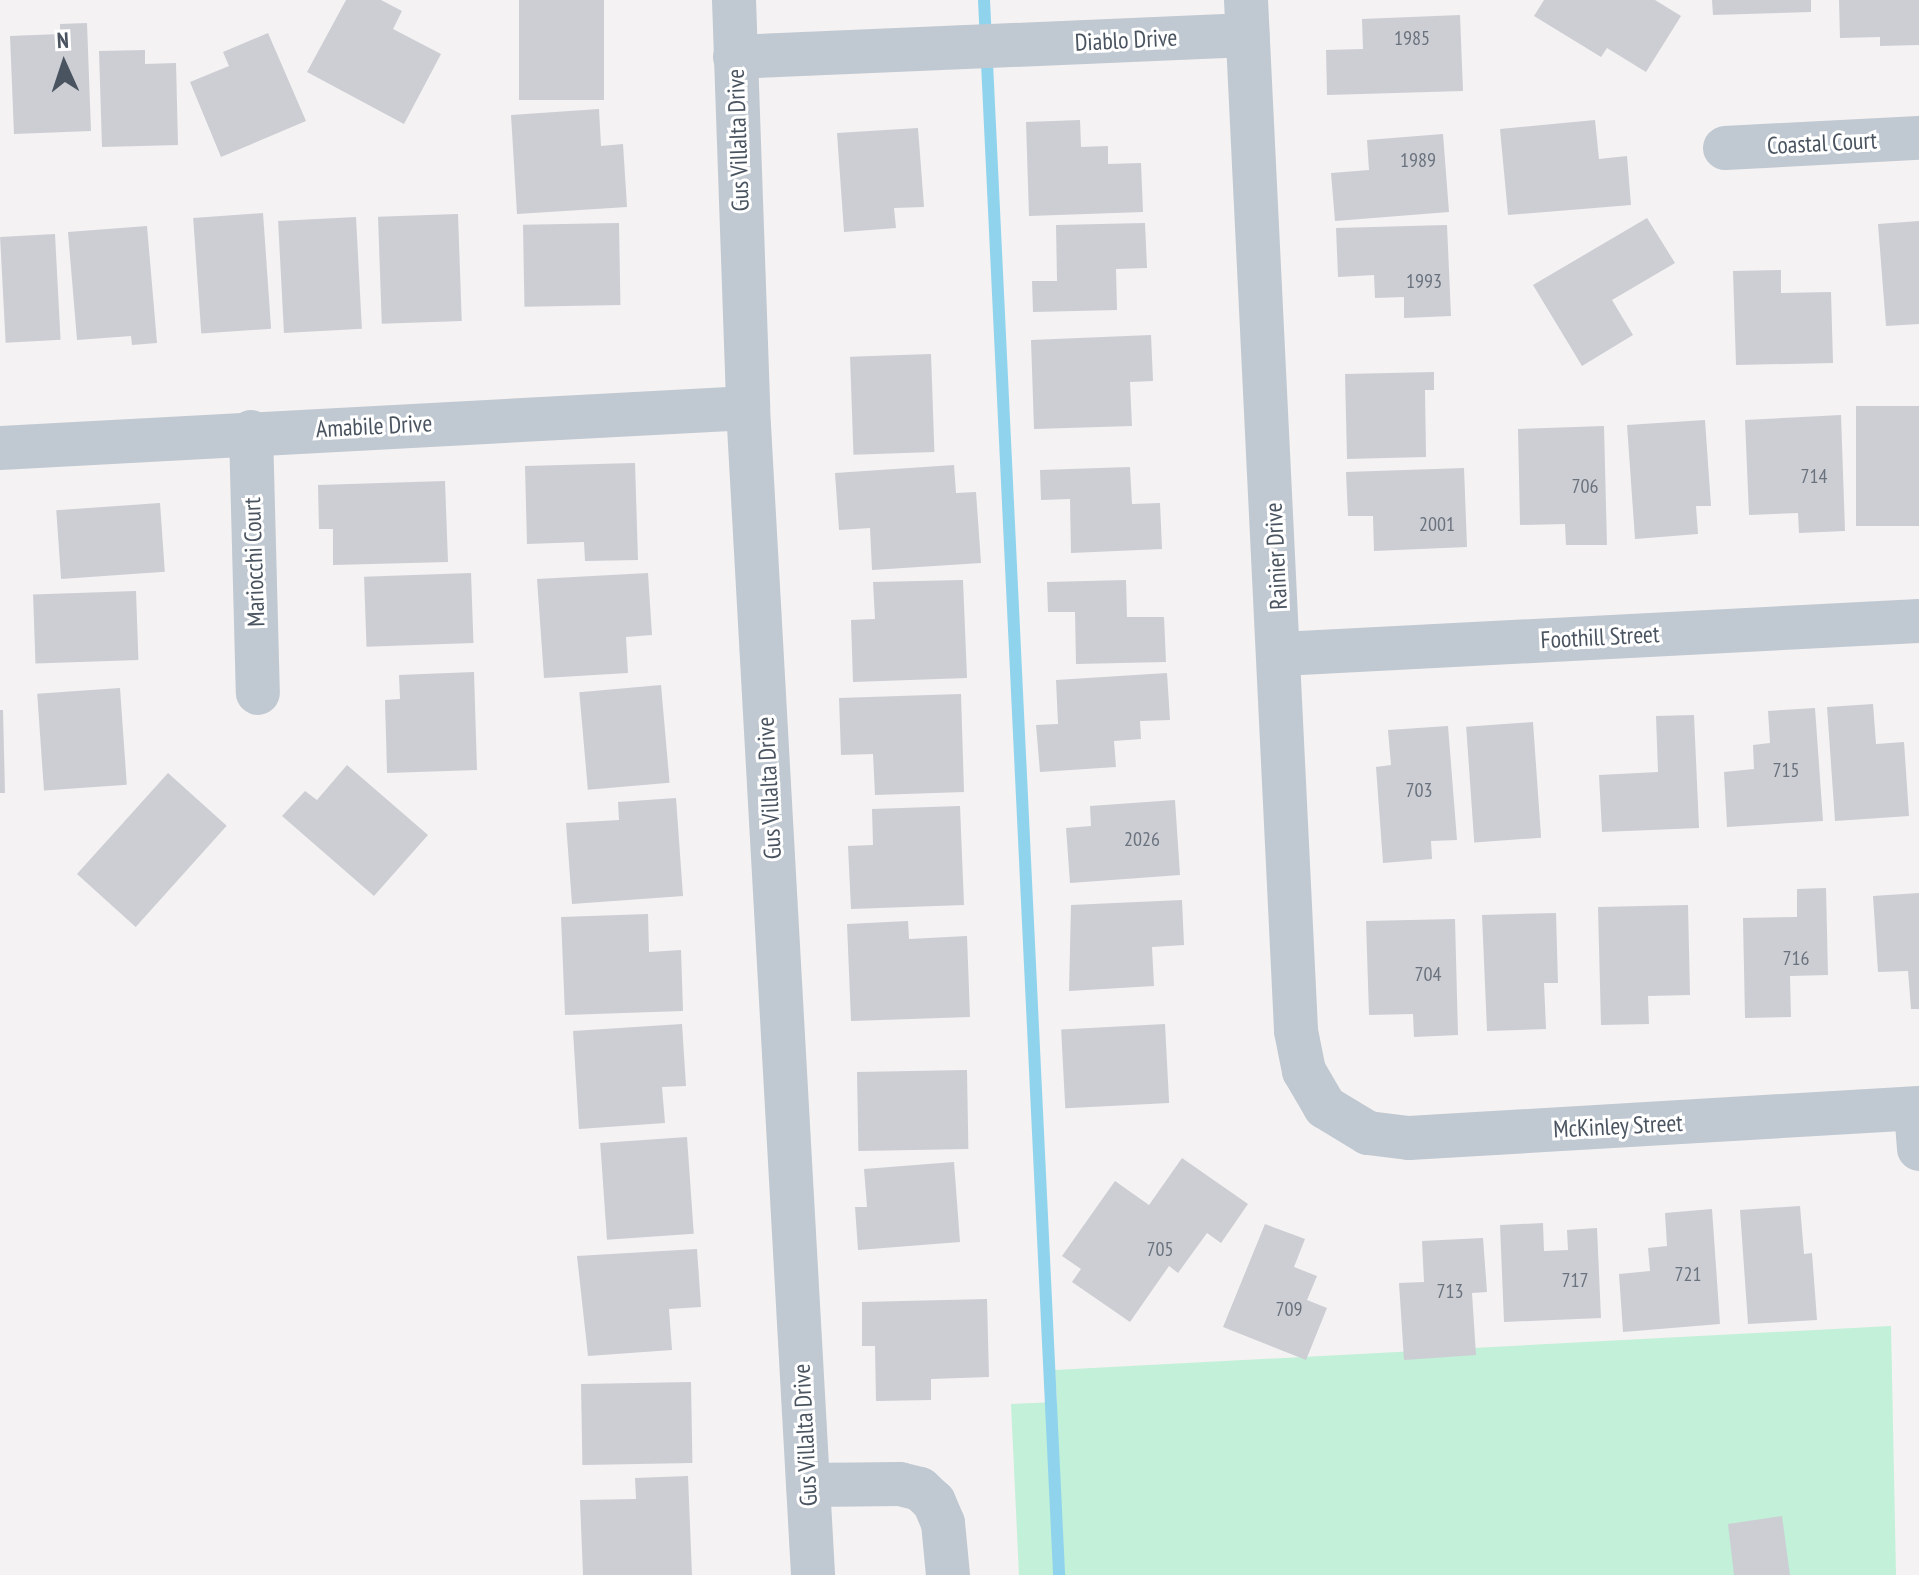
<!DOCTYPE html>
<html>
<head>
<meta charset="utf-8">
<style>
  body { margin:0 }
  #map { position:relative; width:1919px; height:1575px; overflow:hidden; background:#f4f2f2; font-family:"PT Sans Narrow",sans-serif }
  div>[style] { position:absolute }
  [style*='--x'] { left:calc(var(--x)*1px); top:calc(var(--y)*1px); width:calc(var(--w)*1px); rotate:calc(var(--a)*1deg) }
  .green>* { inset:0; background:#c2f0d8 }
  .stream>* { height:12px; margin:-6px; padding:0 6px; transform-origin:6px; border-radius:6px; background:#8fd3ed }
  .building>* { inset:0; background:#ccced4; transform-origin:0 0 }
  .minor>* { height:44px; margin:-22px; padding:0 22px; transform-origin:22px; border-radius:22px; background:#c0c8d1 }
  span { translate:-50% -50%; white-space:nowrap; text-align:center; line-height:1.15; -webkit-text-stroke:6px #fff; paint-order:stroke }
  .number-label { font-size:20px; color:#6a727d }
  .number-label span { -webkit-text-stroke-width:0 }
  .street-label { font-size:24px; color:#4a5460 }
  .north { position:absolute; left:24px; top:24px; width:80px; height:80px; -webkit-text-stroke:6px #fff; paint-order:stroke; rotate:357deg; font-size:22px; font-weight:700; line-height:32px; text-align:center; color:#4a5460 }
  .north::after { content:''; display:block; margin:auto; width:28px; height:36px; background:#4a5460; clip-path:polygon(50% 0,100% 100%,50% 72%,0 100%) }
</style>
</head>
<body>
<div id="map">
  <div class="green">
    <i style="clip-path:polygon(1891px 1326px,1896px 1575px,1019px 1575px,1011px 1404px,1057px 1402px,1055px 1370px)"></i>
  </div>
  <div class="stream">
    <i style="--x:984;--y:0;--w:1577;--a:87.27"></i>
  </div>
  <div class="building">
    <i style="clip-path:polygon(346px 0,381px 0,402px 11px,393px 29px,441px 54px,404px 124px,307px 72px)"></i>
    <i style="left:519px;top:0;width:85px;height:100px"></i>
    <i style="clip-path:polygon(1544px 0,1655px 0,1681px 16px,1646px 72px,1607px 48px,1601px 57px,1534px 16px)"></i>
    <i style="clip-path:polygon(1712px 0,1811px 0,1811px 12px,1713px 15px)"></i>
    <i style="clip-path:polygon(1839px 0,1919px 0,1919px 45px,1880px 46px,1880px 37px,1840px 38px)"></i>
    <i style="clip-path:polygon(1460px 15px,1463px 91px,1327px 95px,1326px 50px,1363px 49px,1362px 19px)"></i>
    <i style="clip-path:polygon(87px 23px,91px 131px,14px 134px,10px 36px,60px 34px,60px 24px)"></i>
    <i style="clip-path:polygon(268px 33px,306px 121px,221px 157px,190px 82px,229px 66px,223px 52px)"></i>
    <i style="clip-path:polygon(145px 50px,145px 64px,176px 63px,178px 145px,102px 147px,99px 51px)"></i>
    <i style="clip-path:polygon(599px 109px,601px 146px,623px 144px,627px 207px,517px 214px,511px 115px)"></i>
    <i style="clip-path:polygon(1080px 120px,1081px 147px,1108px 146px,1108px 164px,1141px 163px,1143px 212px,1029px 216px,1026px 122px)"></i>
    <i style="clip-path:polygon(1595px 120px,1599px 159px,1627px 156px,1631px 205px,1508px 215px,1500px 129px)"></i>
    <i style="clip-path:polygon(918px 128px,924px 207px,894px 208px,896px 228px,844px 232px,837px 133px)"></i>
    <i style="clip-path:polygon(1443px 134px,1449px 212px,1335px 221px,1331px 173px,1369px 170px,1367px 140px)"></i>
    <i style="left:263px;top:213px;width:116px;height:70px;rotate:86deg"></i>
    <i style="left:458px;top:214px;width:107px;height:80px;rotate:88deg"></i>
    <i style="left:356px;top:217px;width:112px;height:78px;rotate:87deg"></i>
    <i style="clip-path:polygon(1647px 218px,1675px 263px,1612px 300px,1633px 335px,1582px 366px,1533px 285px)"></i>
    <i style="clip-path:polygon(1919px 221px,1919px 324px,1886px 326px,1878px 224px)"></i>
    <i style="left:619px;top:223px;width:82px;height:96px;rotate:89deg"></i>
    <i style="clip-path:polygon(1145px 223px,1147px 268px,1116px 269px,1117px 310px,1033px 312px,1032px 281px,1057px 281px,1056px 225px)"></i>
    <i style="clip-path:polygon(1447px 225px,1451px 316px,1404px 318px,1404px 297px,1375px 298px,1374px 275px,1338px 277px,1336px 228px)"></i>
    <i style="clip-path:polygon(147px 226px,157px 343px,132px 345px,131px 336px,77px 340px,68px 232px)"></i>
    <i style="left:55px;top:234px;width:106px;height:55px;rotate:87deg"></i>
    <i style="clip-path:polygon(1781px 270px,1781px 293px,1831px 292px,1833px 363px,1736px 365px,1733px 271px)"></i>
    <i style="clip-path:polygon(1151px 335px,1153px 381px,1130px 382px,1132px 426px,1034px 429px,1031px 340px)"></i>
    <i style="left:931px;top:354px;width:98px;height:81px;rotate:88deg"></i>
    <i style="clip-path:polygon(1434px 372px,1434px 390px,1425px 390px,1426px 457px,1347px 459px,1345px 374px)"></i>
    <i style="left:1919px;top:406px;width:120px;height:63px;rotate:90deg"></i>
    <i style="clip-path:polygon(1841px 415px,1845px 531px,1799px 533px,1798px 513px,1749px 515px,1745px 420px)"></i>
    <i style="clip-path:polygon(1705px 420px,1711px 506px,1696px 506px,1698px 534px,1635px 539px,1627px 425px)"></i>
    <i style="clip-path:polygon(1604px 426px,1607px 545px,1566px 545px,1565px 524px,1520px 525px,1518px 429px)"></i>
    <i style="clip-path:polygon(635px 463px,638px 560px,585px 561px,584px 542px,527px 544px,525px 466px)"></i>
    <i style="clip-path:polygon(954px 465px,956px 493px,976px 492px,981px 563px,872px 570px,870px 528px,839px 530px,835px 473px)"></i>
    <i style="clip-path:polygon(1130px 467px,1132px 504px,1160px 503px,1162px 549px,1071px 553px,1070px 499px,1041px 500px,1040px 470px)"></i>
    <i style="clip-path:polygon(1464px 468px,1467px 547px,1374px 551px,1373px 516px,1348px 516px,1346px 472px)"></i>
    <i style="clip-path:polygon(445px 481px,448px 562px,333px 565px,333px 529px,319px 529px,318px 485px)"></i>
    <i style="left:160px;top:503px;width:69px;height:104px;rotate:86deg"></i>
    <i style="left:471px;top:573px;width:70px;height:107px;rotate:88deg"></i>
    <i style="clip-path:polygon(648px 573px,652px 635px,626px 637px,628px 673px,544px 678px,537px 579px)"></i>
    <i style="clip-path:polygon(963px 580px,967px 678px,853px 682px,851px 620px,875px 619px,873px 582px)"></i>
    <i style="clip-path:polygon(1126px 580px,1127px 617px,1164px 617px,1166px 662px,1076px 664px,1075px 612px,1048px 612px,1047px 582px)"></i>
    <i style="left:136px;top:591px;width:69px;height:103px;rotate:88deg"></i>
    <i style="clip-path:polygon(474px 672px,477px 770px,387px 773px,385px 700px,400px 699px,399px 675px)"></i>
    <i style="clip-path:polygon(1167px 673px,1170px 720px,1140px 721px,1141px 739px,1114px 741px,1116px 767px,1040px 772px,1036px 725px,1058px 724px,1056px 680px)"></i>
    <i style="left:661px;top:685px;width:98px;height:82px;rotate:85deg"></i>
    <i style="left:120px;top:688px;width:97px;height:83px;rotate:86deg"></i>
    <i style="clip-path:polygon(961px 694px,964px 792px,875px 795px,873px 754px,841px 755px,839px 698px)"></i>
    <i style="clip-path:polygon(1873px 704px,1876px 744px,1904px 742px,1909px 816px,1835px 821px,1827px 707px)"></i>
    <i style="clip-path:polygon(1815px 708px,1823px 821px,1727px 827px,1724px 772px,1754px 769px,1753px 745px,1770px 743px,1768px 711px)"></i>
    <i style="clip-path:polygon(0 710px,3px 710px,5px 793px,0 793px)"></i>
    <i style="clip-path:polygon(1694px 715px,1699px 828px,1602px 832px,1599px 775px,1658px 772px,1656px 716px)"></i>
    <i style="left:1533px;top:722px;width:116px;height:67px;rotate:86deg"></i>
    <i style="clip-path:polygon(1448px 726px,1457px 840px,1431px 841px,1432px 859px,1383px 863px,1376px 767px,1391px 765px,1388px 730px)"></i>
    <i style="clip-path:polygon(347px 765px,428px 835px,374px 896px,282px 816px,305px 791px,317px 800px)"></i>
    <i style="left:168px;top:773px;width:79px;height:136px;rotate:42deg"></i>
    <i style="clip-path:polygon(676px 798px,683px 896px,572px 904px,566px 823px,619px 820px,618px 802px)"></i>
    <i style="clip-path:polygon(1175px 800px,1180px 875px,1070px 883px,1066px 828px,1091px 826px,1090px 806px)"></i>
    <i style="clip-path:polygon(960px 806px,964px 905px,851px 909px,848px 846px,873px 845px,872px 809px)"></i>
    <i style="clip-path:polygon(1826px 888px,1828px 975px,1790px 976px,1791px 1017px,1745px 1018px,1743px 918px,1797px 917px,1797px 889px)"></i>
    <i style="clip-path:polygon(1919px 893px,1919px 1009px,1911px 1009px,1908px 971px,1878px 972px,1873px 896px)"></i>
    <i style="clip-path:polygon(1182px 900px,1184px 945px,1152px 947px,1154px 986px,1069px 991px,1071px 905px)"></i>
    <i style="clip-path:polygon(1688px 905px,1690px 995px,1648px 996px,1649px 1024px,1601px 1025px,1598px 907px)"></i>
    <i style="clip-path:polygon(1556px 913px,1558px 983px,1544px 983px,1546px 1029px,1487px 1031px,1482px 915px)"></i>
    <i style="clip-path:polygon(648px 914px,649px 952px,681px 950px,683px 1011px,565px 1015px,561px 917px)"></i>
    <i style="clip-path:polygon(1455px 919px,1458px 1035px,1414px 1037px,1413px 1014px,1369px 1015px,1366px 921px)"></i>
    <i style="clip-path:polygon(908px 921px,909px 939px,967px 936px,970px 1017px,851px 1021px,847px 924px)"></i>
    <i style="clip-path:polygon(682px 1024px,686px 1086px,662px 1087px,665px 1123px,579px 1129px,573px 1031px)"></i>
    <i style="left:1165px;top:1024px;width:79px;height:104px;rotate:87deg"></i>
    <i style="left:967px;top:1070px;width:79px;height:110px;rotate:89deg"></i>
    <i style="left:687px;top:1137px;width:97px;height:87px;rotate:86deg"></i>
    <i style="clip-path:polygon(1182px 1158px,1248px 1204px,1221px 1243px,1207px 1233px,1178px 1273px,1169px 1266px,1130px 1322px,1072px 1282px,1081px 1269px,1062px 1256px,1115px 1181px,1149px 1205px)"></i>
    <i style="clip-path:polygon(954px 1162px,960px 1242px,858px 1250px,855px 1207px,867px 1207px,864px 1169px)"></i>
    <i style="clip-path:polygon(1800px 1206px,1804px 1254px,1812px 1253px,1817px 1320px,1748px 1324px,1740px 1210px)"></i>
    <i style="clip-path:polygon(1712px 1209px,1720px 1324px,1623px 1332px,1619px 1274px,1650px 1271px,1648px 1248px,1667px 1246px,1665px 1213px)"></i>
    <i style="clip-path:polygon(1543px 1223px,1544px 1251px,1568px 1250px,1567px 1230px,1597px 1228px,1601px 1318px,1504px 1322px,1500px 1225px)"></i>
    <i style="clip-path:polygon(1265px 1224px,1305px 1239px,1294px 1267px,1317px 1276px,1307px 1300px,1327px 1308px,1306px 1360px,1223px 1327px)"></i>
    <i style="clip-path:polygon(1483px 1238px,1487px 1292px,1472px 1293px,1476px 1355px,1404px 1360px,1399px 1283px,1424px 1282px,1422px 1241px)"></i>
    <i style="clip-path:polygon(697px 1249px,701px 1307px,669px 1309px,672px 1350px,588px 1356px,577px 1256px)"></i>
    <i style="clip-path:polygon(987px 1299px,989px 1377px,931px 1379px,931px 1400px,876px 1401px,875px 1346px,862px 1346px,862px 1302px)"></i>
    <i style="left:691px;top:1382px;width:81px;height:110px;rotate:89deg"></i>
    <i style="clip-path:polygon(688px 1476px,692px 1575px,583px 1575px,580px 1500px,636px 1499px,635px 1478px)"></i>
    <i style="clip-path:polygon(1782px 1516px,1790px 1575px,1734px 1575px,1728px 1524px)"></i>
  </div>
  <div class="minor">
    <i style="--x:734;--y:0;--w:408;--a:88"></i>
    <i style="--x:748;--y:408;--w:1169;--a:86.81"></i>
    <i style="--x:1246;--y:0;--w:1032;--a:87.22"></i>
    <i style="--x:1296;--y:1031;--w:41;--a:78.7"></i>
    <i style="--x:1304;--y:1071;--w:42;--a:59.7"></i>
    <i style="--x:1325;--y:1107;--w:50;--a:31.2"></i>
    <i style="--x:1368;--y:1133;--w:41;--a:7"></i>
    <i style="--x:1409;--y:1138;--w:511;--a:-3.37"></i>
    <i style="--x:735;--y:57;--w:513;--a:-2.46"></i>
    <i style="--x:1725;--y:148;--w:194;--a:-3"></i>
    <i style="--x:251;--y:432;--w:261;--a:88.5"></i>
    <i style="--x:0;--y:448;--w:749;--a:-3.06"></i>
    <i style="--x:1281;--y:654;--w:639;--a:-2.96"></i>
    <i style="--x:1916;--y:1109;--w:40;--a:85.7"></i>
    <i style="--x:808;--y:1485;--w:92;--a:-0.6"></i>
    <i style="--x:900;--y:1484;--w:21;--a:14"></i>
    <i style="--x:920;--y:1489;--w:19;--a:43"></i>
    <i style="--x:934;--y:1502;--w:23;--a:67"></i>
    <i style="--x:943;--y:1523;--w:52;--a:84.5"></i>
  </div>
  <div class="number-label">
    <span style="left:1412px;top:38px">1985</span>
    <span style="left:1418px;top:160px">1989</span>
    <span style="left:1424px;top:281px">1993</span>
    <span style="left:1814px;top:476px">714</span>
    <span style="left:1585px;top:486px">706</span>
    <span style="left:1437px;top:524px">2001</span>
    <span style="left:1786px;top:770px">715</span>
    <span style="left:1419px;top:790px">703</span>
    <span style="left:1142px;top:839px">2026</span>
    <span style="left:1796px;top:958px">716</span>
    <span style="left:1428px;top:974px">704</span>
    <span style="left:1160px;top:1249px">705</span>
    <span style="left:1688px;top:1274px">721</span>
    <span style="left:1575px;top:1280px">717</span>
    <span style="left:1450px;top:1291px">713</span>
    <span style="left:1289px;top:1309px">709</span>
  </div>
  <div class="street-label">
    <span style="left:1126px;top:40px;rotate:-3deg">Diablo Drive</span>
    <span style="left:738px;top:140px;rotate:-92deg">Gus Villalta Drive</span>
    <span style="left:1822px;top:143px;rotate:-3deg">Coastal Court</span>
    <span style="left:374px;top:426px;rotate:-3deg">Amabile Drive</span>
    <span style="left:1276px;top:556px;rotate:-93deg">Rainier Drive</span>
    <span style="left:254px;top:562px;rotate:-92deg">Mariocchi Court</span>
    <span style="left:1600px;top:637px;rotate:-3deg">Foothill Street</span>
    <span style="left:769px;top:788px;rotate:-93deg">Gus Villalta Drive</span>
    <span style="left:1618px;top:1126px;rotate:-3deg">McKinley Street</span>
    <span style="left:805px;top:1435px;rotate:-93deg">Gus Villalta Drive</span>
  </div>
  <div class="north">N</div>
</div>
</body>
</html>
